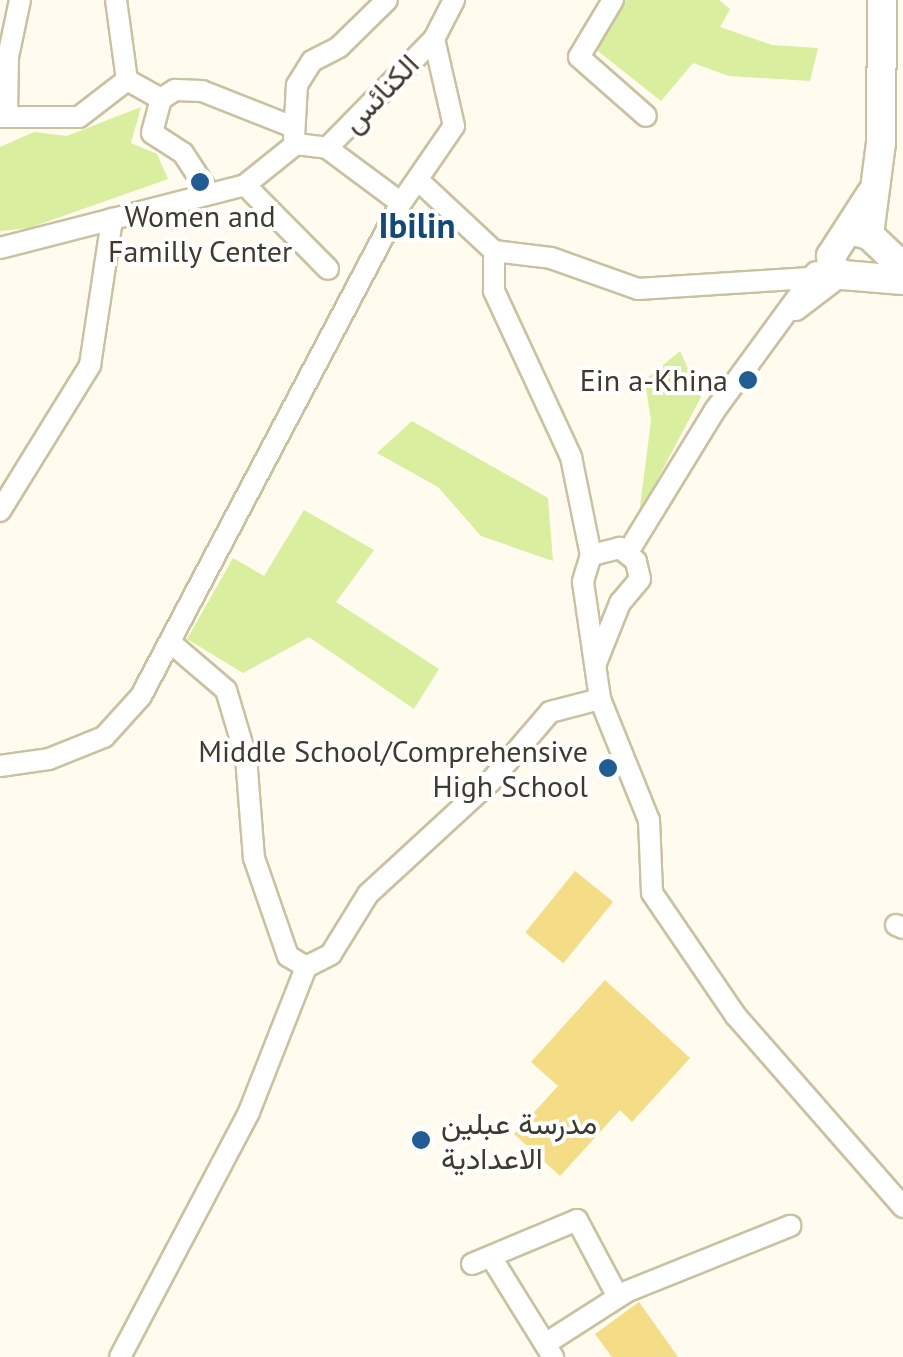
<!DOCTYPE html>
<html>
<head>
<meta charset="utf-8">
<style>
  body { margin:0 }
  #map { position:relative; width:903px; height:1357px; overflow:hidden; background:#fffbee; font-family:"PT Sans",Vazirmatn,sans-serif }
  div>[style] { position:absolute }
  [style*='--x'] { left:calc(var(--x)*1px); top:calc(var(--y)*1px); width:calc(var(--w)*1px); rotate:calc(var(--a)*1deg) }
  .green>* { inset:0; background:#d9ee9f }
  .building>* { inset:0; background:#f5dd88; transform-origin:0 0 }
  .roads { filter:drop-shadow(2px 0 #cac1a1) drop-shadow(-2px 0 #cac1a1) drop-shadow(0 2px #cac1a1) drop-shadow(0 -2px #cac1a1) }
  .minor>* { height:20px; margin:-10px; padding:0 10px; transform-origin:10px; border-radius:10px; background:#fff }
  .major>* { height:28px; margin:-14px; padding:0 14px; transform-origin:14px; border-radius:14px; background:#fff }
  .dots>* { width:28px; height:28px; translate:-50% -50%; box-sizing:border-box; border:5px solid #fff; border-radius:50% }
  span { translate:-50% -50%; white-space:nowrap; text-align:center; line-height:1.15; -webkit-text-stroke:8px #fff; paint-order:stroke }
  .street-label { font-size:30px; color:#3e3a2d }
  .poi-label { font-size:30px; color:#3e3a2d }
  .right { translate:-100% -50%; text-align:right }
  .left { translate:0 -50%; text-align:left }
  .quarter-label { font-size:35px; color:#12487a; font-weight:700 }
</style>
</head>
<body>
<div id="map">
  <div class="green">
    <i style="clip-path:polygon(626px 0,719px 0,730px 9px,720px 27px,772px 45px,818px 48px,810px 81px,729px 76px,693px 63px,661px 101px,594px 48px)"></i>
    <i style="clip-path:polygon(141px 107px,131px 143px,157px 154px,168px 179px,29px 228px,0 231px,0 147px,34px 132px,67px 136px)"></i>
    <i style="clip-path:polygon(680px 351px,701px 397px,639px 514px,651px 421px,645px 380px)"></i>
    <i style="clip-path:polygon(412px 421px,548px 498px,553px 561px,481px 536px,438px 487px,377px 453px)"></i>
    <i style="clip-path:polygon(304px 510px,374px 550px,336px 602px,439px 669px,414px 709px,309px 637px,243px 673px,187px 639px,233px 558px,264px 576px)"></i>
  </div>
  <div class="building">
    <i style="left:575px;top:871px;width:49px;height:79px;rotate:39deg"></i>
    <i style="clip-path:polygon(605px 980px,690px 1058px,632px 1122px,620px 1110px,560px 1176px,514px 1134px,558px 1086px,531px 1062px)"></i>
    <i style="clip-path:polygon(639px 1302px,678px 1357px,612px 1357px,595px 1334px)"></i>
  </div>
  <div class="roads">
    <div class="minor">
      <i style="--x:116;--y:0;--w:81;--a:82.2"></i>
      <i style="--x:127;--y:80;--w:39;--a:29"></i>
      <i style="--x:161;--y:99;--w:17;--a:-33"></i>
      <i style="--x:175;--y:90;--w:27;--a:2"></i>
      <i style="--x:202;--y:91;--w:96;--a:21.5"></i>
      <i style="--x:613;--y:0;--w:66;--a:120.8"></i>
      <i style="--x:579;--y:57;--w:89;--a:41.4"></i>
      <i style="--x:161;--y:99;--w:35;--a:105"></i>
      <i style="--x:152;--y:133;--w:37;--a:33"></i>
      <i style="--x:183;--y:153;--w:44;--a:57"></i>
      <i style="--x:7;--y:114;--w:57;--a:-89"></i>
      <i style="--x:8;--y:57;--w:58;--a:-78.1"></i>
      <i style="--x:0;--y:117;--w:79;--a:0"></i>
      <i style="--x:79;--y:117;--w:61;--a:-37.6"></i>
      <i style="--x:294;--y:138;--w:53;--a:-86.8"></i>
      <i style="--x:297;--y:85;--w:28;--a:-58"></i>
      <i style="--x:312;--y:61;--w:30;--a:-27"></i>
      <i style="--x:339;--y:47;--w:67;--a:-44.4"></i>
      <i style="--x:296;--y:144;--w:31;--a:7"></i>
      <i style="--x:327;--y:148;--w:92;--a:36.6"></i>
      <i style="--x:327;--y:148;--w:153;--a:-45.5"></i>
      <i style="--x:419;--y:181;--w:103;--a:43"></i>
      <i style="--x:494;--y:251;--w:57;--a:7"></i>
      <i style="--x:551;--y:258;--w:92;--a:19.6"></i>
      <i style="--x:638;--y:289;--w:172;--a:-3.7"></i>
      <i style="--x:245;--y:185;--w:118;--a:45.3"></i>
      <i style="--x:0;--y:248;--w:253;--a:-14.4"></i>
      <i style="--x:245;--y:185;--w:65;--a:-38.8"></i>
      <i style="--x:494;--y:251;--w:40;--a:90"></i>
      <i style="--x:494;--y:291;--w:183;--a:65.1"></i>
      <i style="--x:571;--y:457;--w:100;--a:78.5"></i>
      <i style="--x:796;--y:310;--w:58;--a:-37.3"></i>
      <i style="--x:0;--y:511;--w:172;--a:-58.3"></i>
      <i style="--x:90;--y:365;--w:148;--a:-81.4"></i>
      <i style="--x:628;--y:552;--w:167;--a:-58.5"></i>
      <i style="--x:715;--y:410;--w:171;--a:-53.8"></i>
      <i style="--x:171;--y:643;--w:72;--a:40.5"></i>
      <i style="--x:226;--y:690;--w:70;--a:73.4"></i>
      <i style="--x:246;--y:757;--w:101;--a:85.5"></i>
      <i style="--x:254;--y:858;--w:104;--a:70.9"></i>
      <i style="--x:288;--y:956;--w:21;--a:31"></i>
      <i style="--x:306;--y:967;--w:28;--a:-27"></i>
      <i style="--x:331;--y:954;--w:70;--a:-58.3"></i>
      <i style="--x:368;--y:894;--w:166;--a:-42.6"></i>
      <i style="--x:490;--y:782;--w:92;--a:-49.4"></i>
      <i style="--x:550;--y:712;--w:52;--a:-14.6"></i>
      <i style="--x:596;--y:663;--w:65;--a:-68.2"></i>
      <i style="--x:620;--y:603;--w:31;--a:-50"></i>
      <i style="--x:640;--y:579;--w:18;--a:-103"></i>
      <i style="--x:636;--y:561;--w:21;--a:-141"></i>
      <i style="--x:620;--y:548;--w:30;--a:166"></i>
      <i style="--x:591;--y:555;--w:28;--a:107"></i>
      <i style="--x:583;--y:582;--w:118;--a:81.7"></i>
      <i style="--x:600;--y:699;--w:131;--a:68"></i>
      <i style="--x:649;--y:820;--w:73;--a:87.6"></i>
      <i style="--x:652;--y:893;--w:149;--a:55.7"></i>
      <i style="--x:736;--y:1016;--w:254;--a:48.8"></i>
      <i style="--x:0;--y:766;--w:49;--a:-8.1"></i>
      <i style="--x:49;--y:759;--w:59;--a:-21.8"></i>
      <i style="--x:104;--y:737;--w:55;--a:-47.9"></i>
      <i style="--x:141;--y:696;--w:557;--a:-62.19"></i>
      <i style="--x:401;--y:203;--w:93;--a:-55.5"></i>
      <i style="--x:454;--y:126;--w:89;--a:-102.9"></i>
      <i style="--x:434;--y:39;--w:44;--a:-62.9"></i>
      <i style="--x:896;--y:925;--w:8;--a:23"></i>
      <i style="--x:491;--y:1257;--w:118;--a:58.2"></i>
      <i style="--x:472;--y:1264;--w:114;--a:-22.7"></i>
      <i style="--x:577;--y:1220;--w:87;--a:62"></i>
      <i style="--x:545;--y:1344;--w:98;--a:-32.6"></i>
      <i style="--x:628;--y:1291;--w:175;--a:-21.9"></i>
      <i style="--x:120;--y:1357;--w:277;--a:-62.2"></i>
      <i style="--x:249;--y:1112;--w:156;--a:-68.5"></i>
    </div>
    <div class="major">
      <i style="--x:871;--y:194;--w:74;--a:122.8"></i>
      <i style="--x:831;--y:256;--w:12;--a:81"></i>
      <i style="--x:833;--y:268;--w:11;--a:38"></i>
      <i style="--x:842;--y:275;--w:61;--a:4.7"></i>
      <i style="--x:853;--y:231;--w:16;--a:14"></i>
      <i style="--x:869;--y:235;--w:47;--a:43.3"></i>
      <i style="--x:869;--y:235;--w:93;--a:-82.6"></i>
      <i style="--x:881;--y:143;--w:143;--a:-89.6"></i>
    </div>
  </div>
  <div class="dots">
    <i style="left:200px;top:182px;background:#225c94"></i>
    <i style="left:748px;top:380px;background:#225c94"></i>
    <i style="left:608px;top:768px;background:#225c94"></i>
    <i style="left:421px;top:1140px;background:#225c94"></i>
  </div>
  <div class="street-label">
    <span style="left:380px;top:93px;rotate:-46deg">الكنائس</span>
  </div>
  <div class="poi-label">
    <span style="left:200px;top:233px">Women and<br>Familly Center</span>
    <span class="right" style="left:728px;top:380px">Ein a-Khina</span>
    <span class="right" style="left:588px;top:768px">Middle School/Comprehensive<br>High School</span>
    <span class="left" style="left:441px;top:1140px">مدرسة عبلين<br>الاعدادية</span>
  </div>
  <div class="quarter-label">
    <span style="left:417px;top:225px">Ibilin</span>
  </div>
</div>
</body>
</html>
